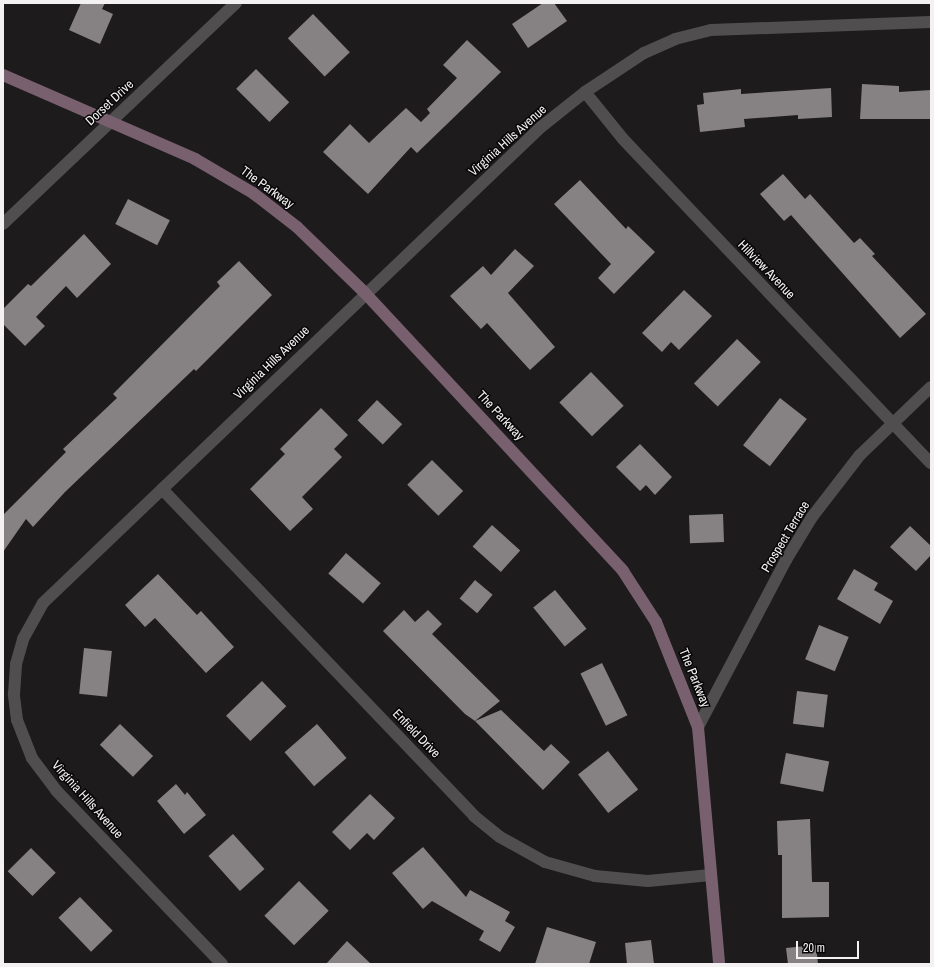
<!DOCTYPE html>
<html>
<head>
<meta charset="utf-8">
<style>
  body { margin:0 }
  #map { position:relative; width:934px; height:967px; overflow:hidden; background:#1e1b1d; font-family:"Archivo Narrow",sans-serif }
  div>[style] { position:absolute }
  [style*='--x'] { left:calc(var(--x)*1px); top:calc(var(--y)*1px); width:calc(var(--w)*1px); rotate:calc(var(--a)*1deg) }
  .building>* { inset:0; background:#868284; transform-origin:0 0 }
  .street>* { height:12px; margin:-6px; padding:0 6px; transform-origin:6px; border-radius:6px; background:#514e50 }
  .secondary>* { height:12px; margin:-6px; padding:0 6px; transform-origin:6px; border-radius:6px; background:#78606f }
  span { translate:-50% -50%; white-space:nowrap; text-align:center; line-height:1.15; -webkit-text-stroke:3px #080707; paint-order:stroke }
  .street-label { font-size:13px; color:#f3f1f2 }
  .frame { position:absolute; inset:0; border:4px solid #f3f1f2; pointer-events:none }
  .scale { position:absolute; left:796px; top:941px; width:63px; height:18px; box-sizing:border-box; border:2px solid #f3f1f2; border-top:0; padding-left:5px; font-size:12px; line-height:14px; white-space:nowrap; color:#f3f1f2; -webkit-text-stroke:3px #080707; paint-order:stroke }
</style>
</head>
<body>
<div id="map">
  <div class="building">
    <i style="clip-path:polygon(81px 3px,105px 3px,102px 9px,113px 14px,100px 44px,69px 30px)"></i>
    <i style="clip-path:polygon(543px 3px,554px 3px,567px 21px,528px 48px,512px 24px)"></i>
    <i style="left:313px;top:14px;width:53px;height:35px;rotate:46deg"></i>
    <i style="clip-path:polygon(467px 40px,501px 72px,417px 153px,411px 147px,368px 194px,323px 152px,350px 124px,369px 143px,406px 108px,421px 122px,430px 113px,427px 109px,457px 78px,443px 65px)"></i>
    <i style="left:256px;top:69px;width:47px;height:28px;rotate:45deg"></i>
    <i style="clip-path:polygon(862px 84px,899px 86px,899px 92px,931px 90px,931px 119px,860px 119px)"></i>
    <i style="clip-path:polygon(831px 88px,832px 117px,798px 119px,798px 115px,744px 119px,745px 127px,700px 132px,697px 105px,704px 104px,703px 93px,741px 89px,741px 94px)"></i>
    <i style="clip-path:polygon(783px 174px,805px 199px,810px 194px,854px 243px,860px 238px,875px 254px,872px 256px,926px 314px,900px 338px,791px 215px,784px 221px,760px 194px)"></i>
    <i style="clip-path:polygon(580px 180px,626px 229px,628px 226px,655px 252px,614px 294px,598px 278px,611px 264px,554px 204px)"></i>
    <i style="left:128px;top:199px;width:47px;height:28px;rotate:27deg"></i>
    <i style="clip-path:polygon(84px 234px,111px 264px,77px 298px,66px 286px,36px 317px,45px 326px,25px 346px,3px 324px,3px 309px,28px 284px,31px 286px)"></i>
    <i style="clip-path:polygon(515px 249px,534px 266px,508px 293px,555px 347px,530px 370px,487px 323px,481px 329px,450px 296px,483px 266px,491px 275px)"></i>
    <i style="clip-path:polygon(239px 261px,272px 295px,196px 371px,194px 369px,65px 492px,33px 527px,26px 519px,3px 552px,3px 515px,66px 452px,63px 449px,117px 398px,113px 394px,220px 286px,217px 282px)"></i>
    <i style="clip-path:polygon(684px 290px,712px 316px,679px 350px,671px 342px,662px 352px,642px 333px)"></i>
    <i style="left:737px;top:339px;width:33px;height:62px;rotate:44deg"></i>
    <i style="left:591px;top:372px;width:47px;height:44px;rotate:46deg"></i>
    <i style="left:780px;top:398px;width:34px;height:60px;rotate:38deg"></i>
    <i style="left:377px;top:400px;width:35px;height:28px;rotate:44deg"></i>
    <i style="clip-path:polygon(321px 408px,348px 435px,334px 449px,342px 457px,302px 497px,313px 509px,290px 531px,250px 489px,285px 454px,280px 449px)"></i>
    <i style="clip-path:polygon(640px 444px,672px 477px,655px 495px,646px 485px,640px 491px,616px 467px)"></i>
    <i style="left:432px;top:460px;width:44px;height:35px;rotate:45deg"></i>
    <i style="left:723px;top:514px;width:28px;height:34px;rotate:88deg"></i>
    <i style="left:492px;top:525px;width:38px;height:29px;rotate:42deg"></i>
    <i style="clip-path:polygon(910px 526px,931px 546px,931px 555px,916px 571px,890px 547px)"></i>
    <i style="left:346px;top:553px;width:46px;height:27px;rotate:41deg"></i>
    <i style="clip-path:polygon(854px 569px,878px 583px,874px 590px,893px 601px,880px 624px,837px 599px)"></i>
    <i style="clip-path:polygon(158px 574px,197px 615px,201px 611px,234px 647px,206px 673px,155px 618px,145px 627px,125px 605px)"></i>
    <i style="left:475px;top:580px;width:23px;height:24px;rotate:40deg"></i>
    <i style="left:555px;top:590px;width:50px;height:28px;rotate:51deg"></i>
    <i style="clip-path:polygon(404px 610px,415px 622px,428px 610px,442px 624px,432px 634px,500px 701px,475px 721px,465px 714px,383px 631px)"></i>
    <i style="left:819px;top:625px;width:32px;height:37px;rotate:22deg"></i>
    <i style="left:84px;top:648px;width:28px;height:46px;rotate:6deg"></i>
    <i style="left:602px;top:663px;width:58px;height:24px;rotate:64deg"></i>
    <i style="left:262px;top:681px;width:35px;height:50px;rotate:46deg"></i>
    <i style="left:797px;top:691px;width:31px;height:33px;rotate:7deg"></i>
    <i style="clip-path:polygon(501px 710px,544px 751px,551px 744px,570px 762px,543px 790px,475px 721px)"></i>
    <i style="left:120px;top:724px;width:46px;height:29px;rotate:44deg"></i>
    <i style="left:317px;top:724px;width:45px;height:43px;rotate:49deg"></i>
    <i style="left:608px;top:751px;width:49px;height:38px;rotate:52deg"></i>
    <i style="left:786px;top:753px;width:44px;height:31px;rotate:11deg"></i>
    <i style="clip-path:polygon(176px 784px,185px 795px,187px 792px,206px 815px,184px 834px,157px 801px)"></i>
    <i style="clip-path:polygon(370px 794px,395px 818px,374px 840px,367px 833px,350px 850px,332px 832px)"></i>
    <i style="clip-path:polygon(810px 819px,812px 882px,829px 882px,829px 917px,782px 918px,782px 855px,778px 855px,777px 821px)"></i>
    <i style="left:233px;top:834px;width:47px;height:33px;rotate:48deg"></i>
    <i style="clip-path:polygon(423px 847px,466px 897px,470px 890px,510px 912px,505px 921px,515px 927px,500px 952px,479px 940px,484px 931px,432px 901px,423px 909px,392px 873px)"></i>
    <i style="left:31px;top:848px;width:35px;height:33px;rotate:45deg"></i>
    <i style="left:299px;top:881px;width:42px;height:49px;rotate:45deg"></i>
    <i style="left:80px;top:897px;width:47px;height:30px;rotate:46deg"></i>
    <i style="clip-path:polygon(547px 927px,596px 942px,589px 964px,535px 964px)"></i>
    <i style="clip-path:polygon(651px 940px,654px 964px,627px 964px,625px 943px)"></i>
    <i style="clip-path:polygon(347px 941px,371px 964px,326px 964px)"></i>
    <i style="clip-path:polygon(816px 945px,818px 964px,788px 964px,786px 948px)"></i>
  </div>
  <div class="street">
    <i style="--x:585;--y:92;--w:60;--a:51"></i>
    <i style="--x:623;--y:139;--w:447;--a:46.5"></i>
    <i style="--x:3;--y:224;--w:321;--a:-43.5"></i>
    <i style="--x:162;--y:489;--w:452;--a:46.3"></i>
    <i style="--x:474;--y:816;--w:33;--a:39"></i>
    <i style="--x:500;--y:837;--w:51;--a:29.1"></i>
    <i style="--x:545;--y:862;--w:52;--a:15.6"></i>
    <i style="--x:595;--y:876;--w:53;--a:5.4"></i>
    <i style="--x:648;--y:881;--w:63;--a:-5.4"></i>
    <i style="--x:698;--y:727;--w:189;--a:-62.2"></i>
    <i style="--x:786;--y:560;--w:50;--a:-58.8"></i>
    <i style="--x:812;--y:517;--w:78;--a:-52.3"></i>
    <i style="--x:860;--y:455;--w:98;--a:-43.8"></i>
    <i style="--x:222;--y:964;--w:240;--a:-133.7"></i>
    <i style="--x:56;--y:790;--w:40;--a:-127"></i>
    <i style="--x:32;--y:758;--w:41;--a:-111.5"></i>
    <i style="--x:17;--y:720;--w:26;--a:-97"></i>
    <i style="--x:14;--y:694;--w:30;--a:-86"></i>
    <i style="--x:16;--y:664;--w:26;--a:-74"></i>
    <i style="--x:23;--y:639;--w:41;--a:-60.9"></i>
    <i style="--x:43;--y:603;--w:689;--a:-43.71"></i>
    <i style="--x:541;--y:127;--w:56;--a:-38.5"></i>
    <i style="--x:585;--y:92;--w:71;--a:-33.5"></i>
    <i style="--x:644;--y:53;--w:34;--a:-24"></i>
    <i style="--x:675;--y:39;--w:37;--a:-14"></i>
    <i style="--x:711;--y:30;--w:220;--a:-2.1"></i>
  </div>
  <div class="secondary">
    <i style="--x:3;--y:75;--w:210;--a:23.6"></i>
    <i style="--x:195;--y:159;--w:67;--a:30.4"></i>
    <i style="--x:253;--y:193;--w:56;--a:37.7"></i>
    <i style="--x:297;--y:227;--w:95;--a:44.1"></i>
    <i style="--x:365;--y:293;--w:379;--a:47.1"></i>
    <i style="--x:623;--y:571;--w:61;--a:57.1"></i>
    <i style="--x:656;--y:622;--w:113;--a:68.2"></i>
    <i style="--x:698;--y:727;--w:238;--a:84.9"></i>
  </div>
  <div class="street-label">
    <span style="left:110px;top:103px;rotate:-43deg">Dorset Drive</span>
    <span style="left:508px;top:141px;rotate:-42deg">Virginia Hills Avenue</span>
    <span style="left:267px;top:188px;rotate:36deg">The Parkway</span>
    <span style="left:766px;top:270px;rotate:46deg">Hillview Avenue</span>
    <span style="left:272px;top:363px;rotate:-44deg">Virginia Hills Avenue</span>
    <span style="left:500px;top:416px;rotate:47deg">The Parkway</span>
    <span style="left:786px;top:537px;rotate:-59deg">Prospect Terrace</span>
    <span style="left:694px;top:678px;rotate:68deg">The Parkway</span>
    <span style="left:416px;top:734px;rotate:46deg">Enfield Drive</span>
    <span style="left:87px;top:800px;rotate:48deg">Virginia Hills Avenue</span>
  </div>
  <div class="frame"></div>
  <div class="scale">20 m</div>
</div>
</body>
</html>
